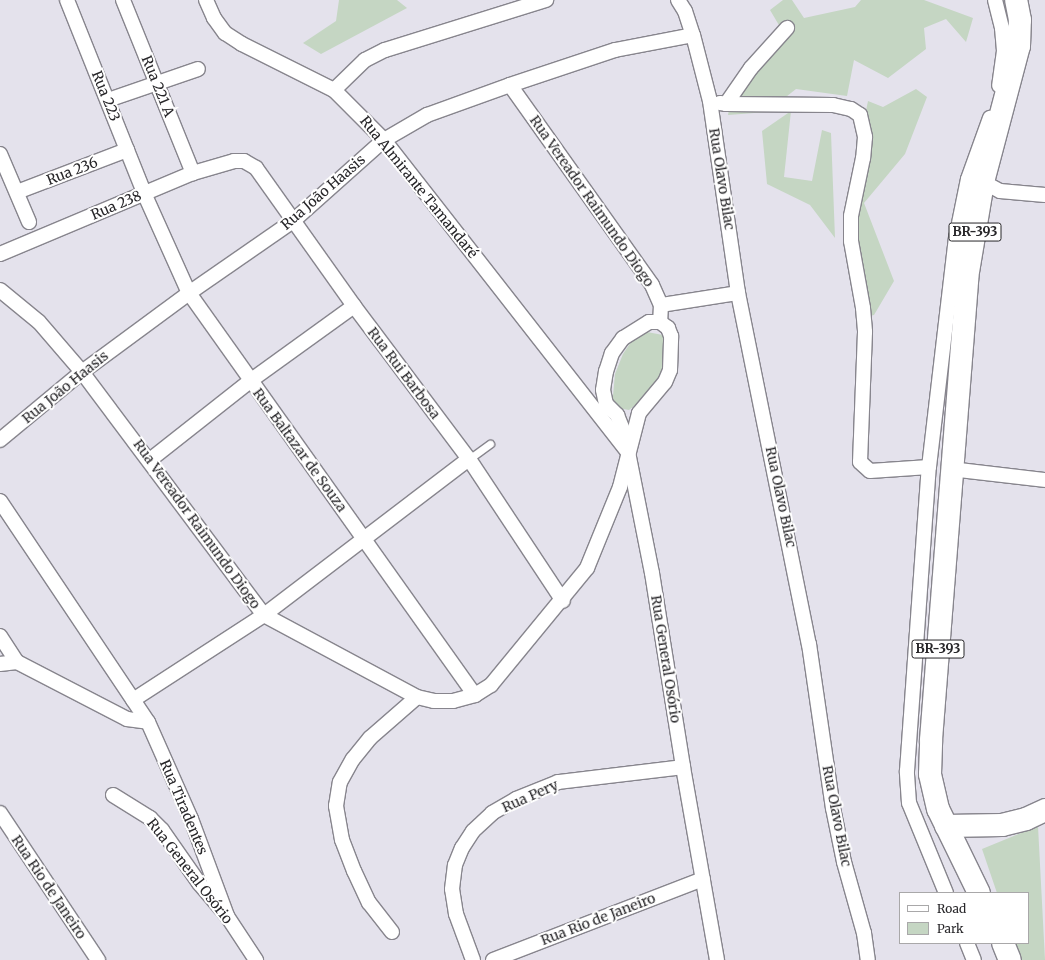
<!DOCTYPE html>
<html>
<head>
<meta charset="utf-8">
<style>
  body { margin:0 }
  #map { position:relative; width:1045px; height:960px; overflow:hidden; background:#e4e2ec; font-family:Merriweather,serif }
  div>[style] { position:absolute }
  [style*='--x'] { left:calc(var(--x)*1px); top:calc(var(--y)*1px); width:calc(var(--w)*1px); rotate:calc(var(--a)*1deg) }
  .green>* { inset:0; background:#c5d6c3 }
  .roads { filter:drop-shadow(1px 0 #87858d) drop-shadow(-1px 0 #87858d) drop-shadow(0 1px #87858d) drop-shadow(0 -1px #87858d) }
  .service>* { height:7px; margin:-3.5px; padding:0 3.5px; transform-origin:3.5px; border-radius:3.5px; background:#fff }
  .minor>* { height:14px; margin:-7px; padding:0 7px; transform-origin:7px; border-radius:7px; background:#fff }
  .primary>* { height:22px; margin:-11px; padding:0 11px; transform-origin:11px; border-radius:11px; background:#fff }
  span { translate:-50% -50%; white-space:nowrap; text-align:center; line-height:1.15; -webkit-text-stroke:4px #fff; paint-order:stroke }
  .shield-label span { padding:1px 3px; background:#fff; border:1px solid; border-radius:3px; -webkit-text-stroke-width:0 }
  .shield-label { font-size:13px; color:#272629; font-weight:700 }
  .street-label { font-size:14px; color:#272629 }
  .legend { position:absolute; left:899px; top:892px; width:130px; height:52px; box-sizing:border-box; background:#fff; border:1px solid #a9a8a9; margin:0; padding:5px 7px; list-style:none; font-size:12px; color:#272629 }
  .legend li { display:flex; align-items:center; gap:8px; height:20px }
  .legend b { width:20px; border:1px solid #a9a8a9 }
</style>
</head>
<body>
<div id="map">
  <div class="green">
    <i style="clip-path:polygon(339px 0,397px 0,407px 8px,321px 54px,303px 43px,336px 21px)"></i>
    <i style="clip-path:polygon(783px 0,792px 0,804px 18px,855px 7px,861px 0,924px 0,973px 18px,966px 42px,946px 19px,924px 28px,926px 49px,888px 78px,854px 60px,847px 96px,796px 89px,767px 112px,728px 115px,735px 78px,786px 37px,770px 10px)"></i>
    <i style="clip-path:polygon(916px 89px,927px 97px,905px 154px,864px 203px,894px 281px,874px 315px,865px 317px,851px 184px,868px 101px,883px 107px)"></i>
    <i style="clip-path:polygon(791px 111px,784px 177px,812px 181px,822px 130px,831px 133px,835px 238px,810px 205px,767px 184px,762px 131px)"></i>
    <i style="clip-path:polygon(647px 332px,663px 335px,665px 360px,655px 389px,629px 410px,612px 407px,615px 374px,623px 354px,635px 336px)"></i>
    <i style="clip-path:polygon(1038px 826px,1045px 960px,1020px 960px,1014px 943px,1028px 943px,1028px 893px,997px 893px,982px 849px)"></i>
  </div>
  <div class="roads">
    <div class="service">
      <i style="--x:469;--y:459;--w:26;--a:-36"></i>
    </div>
    <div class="minor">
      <i style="--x:67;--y:0;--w:208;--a:68.2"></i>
      <i style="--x:144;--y:193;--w:110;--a:65.8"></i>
      <i style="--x:189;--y:293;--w:493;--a:54.6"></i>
      <i style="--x:123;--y:0;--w:187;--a:68"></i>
      <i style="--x:206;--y:0;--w:20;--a:66"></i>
      <i style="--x:214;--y:18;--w:19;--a:54"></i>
      <i style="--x:225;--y:33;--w:20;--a:33"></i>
      <i style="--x:242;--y:44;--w:103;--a:26.6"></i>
      <i style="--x:334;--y:90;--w:71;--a:45"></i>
      <i style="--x:384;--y:140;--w:396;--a:52"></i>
      <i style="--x:628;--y:452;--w:123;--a:78.8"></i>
      <i style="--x:652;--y:573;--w:196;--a:80.9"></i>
      <i style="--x:683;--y:767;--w:196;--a:80"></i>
      <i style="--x:678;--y:0;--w:13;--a:58"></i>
      <i style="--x:685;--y:11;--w:25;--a:72"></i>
      <i style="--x:693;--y:35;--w:68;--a:75.6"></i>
      <i style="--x:710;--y:101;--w:194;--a:81.7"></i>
      <i style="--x:738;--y:293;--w:358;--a:78.6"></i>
      <i style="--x:809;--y:644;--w:166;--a:81.7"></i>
      <i style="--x:833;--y:808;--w:55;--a:78.5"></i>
      <i style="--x:844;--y:862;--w:74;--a:74.3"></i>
      <i style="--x:864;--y:933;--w:27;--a:82"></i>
      <i style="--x:995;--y:0;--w:29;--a:76"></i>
      <i style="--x:1002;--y:28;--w:23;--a:85"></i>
      <i style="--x:1004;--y:51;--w:35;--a:98"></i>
      <i style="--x:510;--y:85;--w:245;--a:54.6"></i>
      <i style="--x:652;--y:285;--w:22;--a:66"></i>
      <i style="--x:661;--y:305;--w:17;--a:93"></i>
      <i style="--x:334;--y:90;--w:43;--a:-44.1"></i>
      <i style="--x:365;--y:60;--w:22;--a:-27"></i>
      <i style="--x:385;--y:50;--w:169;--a:-17.3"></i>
      <i style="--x:108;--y:100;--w:95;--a:-19"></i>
      <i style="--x:720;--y:103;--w:6;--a:9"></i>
      <i style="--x:726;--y:104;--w:44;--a:-55.2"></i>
      <i style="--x:751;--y:68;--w:54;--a:-48"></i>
      <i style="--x:726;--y:104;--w:107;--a:0.5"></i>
      <i style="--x:833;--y:105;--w:18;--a:13"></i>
      <i style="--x:851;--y:109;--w:11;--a:34"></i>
      <i style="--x:860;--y:115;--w:23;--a:77"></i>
      <i style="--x:865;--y:137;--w:21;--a:95"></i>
      <i style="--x:863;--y:158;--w:59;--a:101.7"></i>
      <i style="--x:851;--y:216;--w:25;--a:90"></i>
      <i style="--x:851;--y:241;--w:68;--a:79.8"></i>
      <i style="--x:863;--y:308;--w:24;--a:85"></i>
      <i style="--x:865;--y:332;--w:130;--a:92.2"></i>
      <i style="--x:860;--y:462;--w:13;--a:42"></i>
      <i style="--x:870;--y:471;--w:59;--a:-3.9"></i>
      <i style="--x:0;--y:154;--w:74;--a:66.9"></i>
      <i style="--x:983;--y:182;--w:19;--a:28"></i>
      <i style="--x:1000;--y:191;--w:45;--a:5.1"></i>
      <i style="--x:17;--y:192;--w:118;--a:-20.9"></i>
      <i style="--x:0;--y:254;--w:209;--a:-22.8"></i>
      <i style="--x:193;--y:173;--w:43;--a:-16.3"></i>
      <i style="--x:234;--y:161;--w:10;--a:0"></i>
      <i style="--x:244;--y:161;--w:14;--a:30"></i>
      <i style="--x:256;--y:168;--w:169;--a:54.6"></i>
      <i style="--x:354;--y:306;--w:191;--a:53.1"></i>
      <i style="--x:469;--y:459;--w:170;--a:56.5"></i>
      <i style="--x:0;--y:290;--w:50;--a:39.4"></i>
      <i style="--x:39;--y:322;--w:66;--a:49.3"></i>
      <i style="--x:82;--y:372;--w:304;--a:53.2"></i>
      <i style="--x:264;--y:615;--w:174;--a:28.2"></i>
      <i style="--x:417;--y:697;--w:17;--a:13"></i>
      <i style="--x:434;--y:701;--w:19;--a:0"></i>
      <i style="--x:453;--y:701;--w:23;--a:-15"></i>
      <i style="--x:475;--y:695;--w:19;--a:-32"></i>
      <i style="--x:491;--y:685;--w:151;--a:-50.6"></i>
      <i style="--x:587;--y:568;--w:87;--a:-67.8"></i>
      <i style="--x:620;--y:487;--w:76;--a:-75.6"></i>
      <i style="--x:639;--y:413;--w:40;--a:-50"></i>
      <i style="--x:665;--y:382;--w:13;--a:-67"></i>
      <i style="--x:670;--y:370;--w:34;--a:-88"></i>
      <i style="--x:671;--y:336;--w:9;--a:-111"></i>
      <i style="--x:668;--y:328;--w:10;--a:-143"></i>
      <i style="--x:660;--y:322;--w:11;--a:180"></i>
      <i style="--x:649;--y:322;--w:31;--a:148"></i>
      <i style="--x:623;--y:338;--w:19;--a:126"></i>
      <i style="--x:612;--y:353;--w:19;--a:108"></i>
      <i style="--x:606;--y:371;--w:19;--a:99"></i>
      <i style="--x:603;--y:390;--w:14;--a:78"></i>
      <i style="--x:606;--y:404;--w:16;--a:45"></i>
      <i style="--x:617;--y:415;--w:32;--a:68"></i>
      <i style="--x:661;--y:305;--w:78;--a:-8.9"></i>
      <i style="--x:0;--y:440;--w:107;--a:-39.7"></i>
      <i style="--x:82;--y:372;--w:133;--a:-36.4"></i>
      <i style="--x:189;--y:293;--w:126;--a:-34.7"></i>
      <i style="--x:293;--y:221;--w:122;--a:-41.7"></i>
      <i style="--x:384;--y:140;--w:50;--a:-30.2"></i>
      <i style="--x:427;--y:115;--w:88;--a:-19.9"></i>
      <i style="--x:510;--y:85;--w:111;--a:-18.4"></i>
      <i style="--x:615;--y:50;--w:79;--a:-10.9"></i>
      <i style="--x:150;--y:460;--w:127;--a:-38.3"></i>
      <i style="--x:250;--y:381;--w:128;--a:-35.8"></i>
      <i style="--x:951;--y:469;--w:95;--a:6.7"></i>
      <i style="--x:0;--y:501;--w:266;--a:56.2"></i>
      <i style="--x:148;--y:722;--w:106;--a:66.1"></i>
      <i style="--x:191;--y:819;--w:103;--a:69.6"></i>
      <i style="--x:0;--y:636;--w:31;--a:57"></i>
      <i style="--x:17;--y:662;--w:124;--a:27.4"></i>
      <i style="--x:127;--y:719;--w:21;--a:8"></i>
      <i style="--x:0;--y:664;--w:17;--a:-7"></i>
      <i style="--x:133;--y:700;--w:156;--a:-33"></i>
      <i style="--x:264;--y:615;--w:258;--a:-37.3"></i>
      <i style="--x:113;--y:795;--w:44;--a:31.9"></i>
      <i style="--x:150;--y:818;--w:17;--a:45"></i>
      <i style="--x:162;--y:830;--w:65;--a:55.1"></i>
      <i style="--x:199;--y:883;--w:43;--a:49.7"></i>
      <i style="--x:227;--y:916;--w:53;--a:56.6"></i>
      <i style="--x:0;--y:813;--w:177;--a:56.3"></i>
      <i style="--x:946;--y:893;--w:97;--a:-112.3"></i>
      <i style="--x:909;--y:803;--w:32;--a:-94"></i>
      <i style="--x:907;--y:771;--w:305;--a:-85.9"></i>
      <i style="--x:929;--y:467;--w:231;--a:-83.3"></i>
      <i style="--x:956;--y:238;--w:60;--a:-78.5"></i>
      <i style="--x:968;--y:179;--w:65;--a:-70.2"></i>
      <i style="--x:392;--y:932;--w:37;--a:-128"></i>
      <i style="--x:369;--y:903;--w:35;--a:-115"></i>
      <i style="--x:354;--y:871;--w:33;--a:-111"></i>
      <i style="--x:342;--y:840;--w:35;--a:-100"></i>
      <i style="--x:336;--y:806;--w:24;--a:-81"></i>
      <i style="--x:340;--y:782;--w:26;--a:-61"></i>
      <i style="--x:353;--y:759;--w:27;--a:-51"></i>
      <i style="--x:370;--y:738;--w:62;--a:-41.1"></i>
      <i style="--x:967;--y:943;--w:18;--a:68"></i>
      <i style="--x:473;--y:960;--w:49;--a:-110.3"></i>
      <i style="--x:456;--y:914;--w:25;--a:-99"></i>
      <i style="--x:452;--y:889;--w:24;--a:-83"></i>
      <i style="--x:455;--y:865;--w:18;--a:-68"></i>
      <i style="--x:462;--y:848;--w:20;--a:-57"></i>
      <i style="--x:473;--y:831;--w:26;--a:-43"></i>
      <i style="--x:492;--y:813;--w:28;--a:-30"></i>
      <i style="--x:516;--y:799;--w:45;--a:-22"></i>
      <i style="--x:558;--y:782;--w:126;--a:-6.8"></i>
      <i style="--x:493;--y:960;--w:225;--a:-21.1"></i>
    </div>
    <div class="primary">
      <i style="--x:946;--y:826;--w:56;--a:-1"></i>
      <i style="--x:1002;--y:825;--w:25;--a:-14"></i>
      <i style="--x:1026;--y:819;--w:21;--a:-25"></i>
      <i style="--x:979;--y:893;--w:93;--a:-116"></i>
      <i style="--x:938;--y:809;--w:36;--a:-103"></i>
      <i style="--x:930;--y:774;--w:34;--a:-88"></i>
      <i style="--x:931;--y:740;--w:463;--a:-85.5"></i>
      <i style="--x:967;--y:278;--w:97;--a:-80.5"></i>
      <i style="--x:983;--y:182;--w:141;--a:-75.2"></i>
      <i style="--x:1019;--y:46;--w:26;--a:-88"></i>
      <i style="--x:1020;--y:20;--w:20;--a:-101"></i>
      <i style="--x:1003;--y:943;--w:18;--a:68"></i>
    </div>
  </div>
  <div class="shield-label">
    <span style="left:975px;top:232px">BR-393</span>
    <span style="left:938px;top:649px">BR-393</span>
  </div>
  <div class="street-label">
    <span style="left:158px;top:86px;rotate:68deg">Rua 221 A</span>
    <span style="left:106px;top:96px;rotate:68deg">Rua 223</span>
    <span style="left:72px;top:171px;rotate:-21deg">Rua 236</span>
    <span style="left:722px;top:179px;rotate:81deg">Rua Olavo Bilac</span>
    <span style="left:419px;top:187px;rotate:51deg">Rua Almirante Tamandaré</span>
    <span style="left:323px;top:192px;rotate:-41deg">Rua João Haasis</span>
    <span style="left:592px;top:201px;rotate:55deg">Rua Vereador Raimundo Diogo</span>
    <span style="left:116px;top:205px;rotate:-23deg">Rua 238</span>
    <span style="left:404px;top:373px;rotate:53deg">Rua Rui Barbosa</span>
    <span style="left:65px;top:387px;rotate:-39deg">Rua João Haasis</span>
    <span style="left:300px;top:450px;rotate:54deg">Rua Baltazar de Souza</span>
    <span style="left:781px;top:497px;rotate:78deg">Rua Olavo Bilac</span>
    <span style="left:197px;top:524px;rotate:54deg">Rua Vereador Raimundo Diogo</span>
    <span style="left:666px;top:659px;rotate:81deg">Rua General Osório</span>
    <span style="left:530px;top:796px;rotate:-24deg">Rua Pery</span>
    <span style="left:184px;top:807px;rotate:67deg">Rua Tiradentes</span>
    <span style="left:837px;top:816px;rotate:79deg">Rua Olavo Bilac</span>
    <span style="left:190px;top:871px;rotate:52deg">Rua General Osório</span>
    <span style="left:49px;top:887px;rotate:56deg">Rua Rio de Janeiro</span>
    <span style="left:598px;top:919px;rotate:-21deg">Rua Rio de Janeiro</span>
  </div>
  <ul class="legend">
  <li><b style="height:5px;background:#fff"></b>Road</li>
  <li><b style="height:11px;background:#c5d6c3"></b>Park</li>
  </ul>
</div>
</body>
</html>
